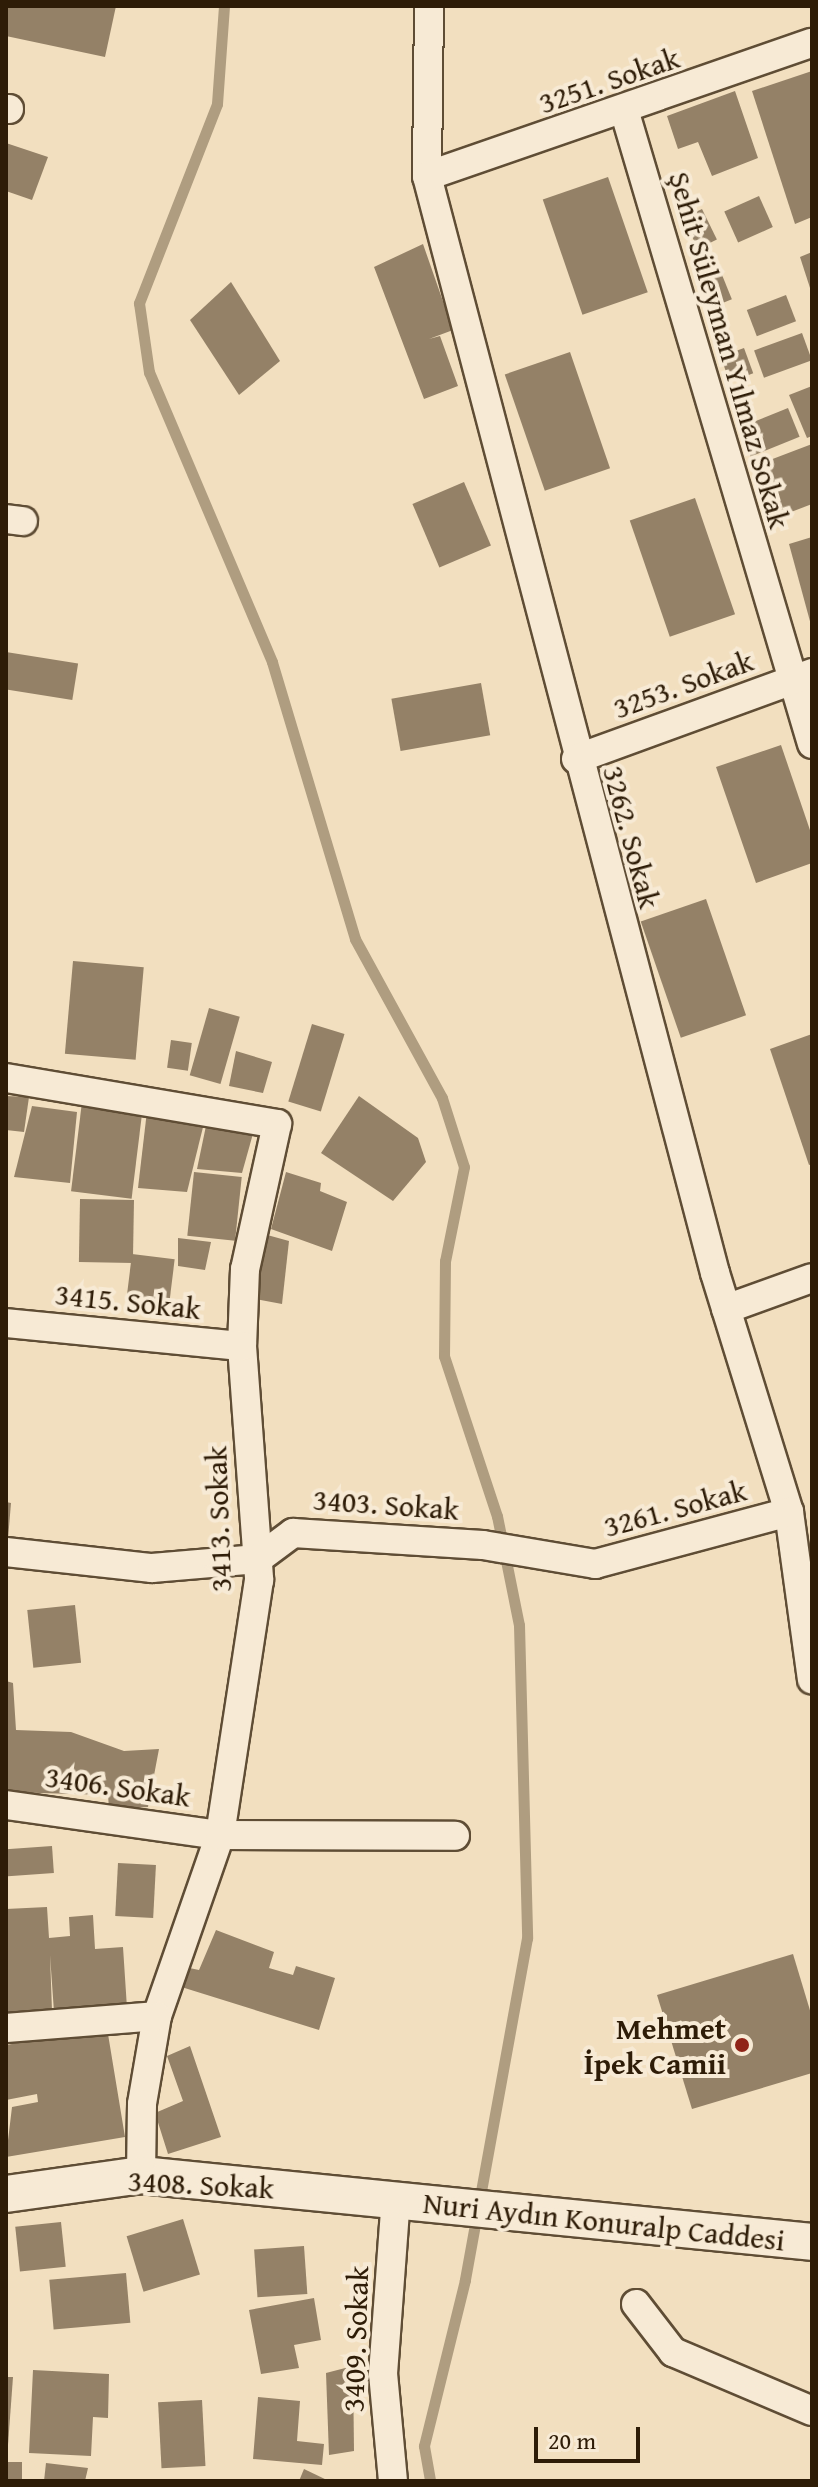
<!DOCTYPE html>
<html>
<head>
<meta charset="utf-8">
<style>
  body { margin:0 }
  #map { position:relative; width:818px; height:2487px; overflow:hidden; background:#f2dfbf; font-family:"Gentium Book Plus",serif }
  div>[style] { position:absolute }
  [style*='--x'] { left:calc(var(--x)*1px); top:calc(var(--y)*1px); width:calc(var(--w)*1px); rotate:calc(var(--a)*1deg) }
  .stream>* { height:11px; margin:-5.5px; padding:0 5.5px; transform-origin:5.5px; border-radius:5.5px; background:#af9d80 }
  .building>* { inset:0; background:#948167; transform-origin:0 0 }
  .roads { filter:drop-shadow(2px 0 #5f4d35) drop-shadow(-2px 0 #5f4d35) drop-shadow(0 2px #5f4d35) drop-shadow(0 -2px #5f4d35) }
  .minor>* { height:28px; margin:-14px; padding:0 14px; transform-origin:14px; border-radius:14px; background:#f7ead5 }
  .tertiary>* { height:36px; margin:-18px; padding:0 18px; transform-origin:18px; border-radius:18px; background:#f7ead5 }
  .dots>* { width:22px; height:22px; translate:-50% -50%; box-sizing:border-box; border:4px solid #f7ead5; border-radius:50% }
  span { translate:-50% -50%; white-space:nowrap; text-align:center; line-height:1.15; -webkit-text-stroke:8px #f7ead5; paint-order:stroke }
  .street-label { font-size:30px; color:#2e1c07 }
  .poi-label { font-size:30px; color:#2e1c07; font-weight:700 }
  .right { translate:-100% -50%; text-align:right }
  .frame { position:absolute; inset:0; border:8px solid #2e1c07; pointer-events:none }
  .scale { position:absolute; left:534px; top:2427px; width:106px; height:36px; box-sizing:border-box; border:4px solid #2e1c07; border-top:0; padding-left:10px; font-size:24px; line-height:28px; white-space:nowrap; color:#2e1c07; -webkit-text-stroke:6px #f7ead5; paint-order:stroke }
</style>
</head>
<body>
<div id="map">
  <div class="stream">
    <i style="--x:224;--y:6;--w:98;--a:94.1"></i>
    <i style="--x:217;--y:104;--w:214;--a:111.4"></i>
    <i style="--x:139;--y:303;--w:70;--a:81.8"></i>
    <i style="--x:149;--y:372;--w:315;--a:67"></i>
    <i style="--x:272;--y:662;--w:289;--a:73.3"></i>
    <i style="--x:355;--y:939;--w:181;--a:61.3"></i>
    <i style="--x:442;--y:1098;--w:72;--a:72.3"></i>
    <i style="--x:464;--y:1167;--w:96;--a:101.4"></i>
    <i style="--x:445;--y:1261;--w:95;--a:90.6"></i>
    <i style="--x:444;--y:1356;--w:169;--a:71.7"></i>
    <i style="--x:497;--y:1516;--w:111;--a:78.6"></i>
    <i style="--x:519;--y:1625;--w:313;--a:88.5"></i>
    <i style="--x:527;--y:1938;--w:348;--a:100.3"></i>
    <i style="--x:465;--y:2280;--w:171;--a:103.9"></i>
    <i style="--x:424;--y:2446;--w:36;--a:80"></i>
  </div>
  <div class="building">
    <i style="clip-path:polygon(6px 6px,116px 6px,105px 57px,6px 36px)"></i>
    <i style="clip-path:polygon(812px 71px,812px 217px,795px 224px,752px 91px)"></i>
    <i style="clip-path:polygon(735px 91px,758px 158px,712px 176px,698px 142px,678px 149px,667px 116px)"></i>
    <i style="clip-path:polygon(6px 143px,48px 157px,32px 200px,6px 191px)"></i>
    <i style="left:608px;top:177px;width:122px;height:69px;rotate:71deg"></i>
    <i style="left:759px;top:196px;width:34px;height:38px;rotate:66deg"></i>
    <i style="left:702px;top:209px;width:34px;height:21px;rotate:64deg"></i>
    <i style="clip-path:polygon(423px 244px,453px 330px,429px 339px,440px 336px,458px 386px,424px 399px,374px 267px)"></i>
    <i style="clip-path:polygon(812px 252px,812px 291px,811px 291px,800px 257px)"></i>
    <i style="left:718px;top:265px;width:37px;height:22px;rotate:68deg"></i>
    <i style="clip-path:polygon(231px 282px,280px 361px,239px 395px,190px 320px)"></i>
    <i style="left:786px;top:295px;width:28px;height:42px;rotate:69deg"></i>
    <i style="left:802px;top:333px;width:29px;height:51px;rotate:70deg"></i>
    <i style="left:744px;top:348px;width:27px;height:25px;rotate:70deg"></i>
    <i style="left:570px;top:352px;width:123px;height:69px;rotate:71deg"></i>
    <i style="clip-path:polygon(812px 386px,812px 436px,807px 438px,789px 395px)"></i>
    <i style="left:788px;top:408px;width:31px;height:53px;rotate:68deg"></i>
    <i style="clip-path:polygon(812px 444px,812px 504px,778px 517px,757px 465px)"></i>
    <i style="left:464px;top:482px;width:69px;height:56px;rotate:67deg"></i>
    <i style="left:695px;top:498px;width:123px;height:69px;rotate:71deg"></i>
    <i style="clip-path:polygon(812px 537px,812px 625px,811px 625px,789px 544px)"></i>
    <i style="left:6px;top:652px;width:73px;height:37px;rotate:9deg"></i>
    <i style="left:481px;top:683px;width:53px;height:91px;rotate:80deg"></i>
    <i style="clip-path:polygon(781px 745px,812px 836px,812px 863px,756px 883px,716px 767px)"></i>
    <i style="left:706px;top:899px;width:123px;height:69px;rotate:71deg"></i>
    <i style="left:73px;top:961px;width:71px;height:93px;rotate:5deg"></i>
    <i style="left:209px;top:1008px;width:32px;height:70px;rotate:16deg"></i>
    <i style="left:312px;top:1024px;width:34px;height:81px;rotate:17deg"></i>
    <i style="clip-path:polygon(812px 1034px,812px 1164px,809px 1165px,770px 1049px)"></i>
    <i style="left:171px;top:1040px;width:21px;height:28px;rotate:8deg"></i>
    <i style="clip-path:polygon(236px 1051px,272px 1062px,263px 1093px,229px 1086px)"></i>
    <i style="clip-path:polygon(6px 1096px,29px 1097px,24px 1132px,6px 1130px)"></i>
    <i style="clip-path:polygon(359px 1096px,418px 1138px,426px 1162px,393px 1201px,321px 1153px)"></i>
    <i style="left:82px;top:1102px;width:61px;height:90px;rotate:7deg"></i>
    <i style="clip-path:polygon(32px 1106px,77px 1112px,70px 1183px,14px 1177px)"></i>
    <i style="clip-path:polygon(147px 1111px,205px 1119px,187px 1192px,138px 1188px)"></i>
    <i style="clip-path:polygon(207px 1121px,254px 1130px,242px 1173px,197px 1169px)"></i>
    <i style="left:194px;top:1172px;width:48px;height:64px;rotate:6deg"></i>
    <i style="clip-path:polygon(286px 1172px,321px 1183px,320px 1191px,347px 1202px,332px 1251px,271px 1229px)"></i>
    <i style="left:80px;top:1199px;width:54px;height:63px;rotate:1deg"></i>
    <i style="clip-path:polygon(260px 1233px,289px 1241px,282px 1304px,250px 1298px)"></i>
    <i style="clip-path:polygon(178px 1238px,211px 1242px,205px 1270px,178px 1266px)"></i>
    <i style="left:132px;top:1254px;width:43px;height:46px;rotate:7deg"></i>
    <i style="clip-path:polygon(6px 1502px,11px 1503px,8px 1539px,6px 1539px)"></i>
    <i style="left:75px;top:1605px;width:58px;height:48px;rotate:84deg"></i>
    <i style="clip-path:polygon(6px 1681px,13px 1683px,16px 1730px,71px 1732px,124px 1751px,159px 1749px,148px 1807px,109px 1809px,108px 1795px,6px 1792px)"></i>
    <i style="left:52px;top:1846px;width:27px;height:46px;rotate:86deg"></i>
    <i style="left:118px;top:1863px;width:38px;height:53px;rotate:3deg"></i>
    <i style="clip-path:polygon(47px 1907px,49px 1938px,70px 1936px,69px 1917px,93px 1915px,95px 1949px,123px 1947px,127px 2008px,54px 2012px,50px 1955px,52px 2011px,6px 2013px,6px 1909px)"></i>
    <i style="clip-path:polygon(216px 1930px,274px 1952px,269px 1968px,293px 1975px,296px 1966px,335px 1978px,319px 2030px,175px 1985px,180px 1966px,199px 1970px)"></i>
    <i style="clip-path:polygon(793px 1954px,812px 2017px,812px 2073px,692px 2109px,657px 1995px)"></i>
    <i style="clip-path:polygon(107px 2028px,125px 2137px,6px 2157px,12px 2107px,38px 2102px,37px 2094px,6px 2100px,6px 2045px)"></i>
    <i style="clip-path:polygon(190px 2046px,221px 2137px,168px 2154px,155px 2113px,183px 2101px,167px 2056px)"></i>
    <i style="left:183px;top:2219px;width:58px;height:59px;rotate:73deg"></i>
    <i style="left:61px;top:2222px;width:45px;height:46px;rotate:84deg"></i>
    <i style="left:304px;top:2246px;width:48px;height:50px;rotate:86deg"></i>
    <i style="left:126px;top:2273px;width:50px;height:77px;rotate:85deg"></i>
    <i style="clip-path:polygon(314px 2298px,321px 2340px,294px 2345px,299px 2368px,261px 2374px,249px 2310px)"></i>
    <i style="clip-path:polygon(353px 2366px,354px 2451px,329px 2455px,326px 2373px)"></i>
    <i style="clip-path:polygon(33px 2370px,109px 2374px,108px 2418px,93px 2417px,91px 2456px,29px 2453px)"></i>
    <i style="clip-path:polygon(6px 2377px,13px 2377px,8px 2445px,6px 2445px)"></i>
    <i style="clip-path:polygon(258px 2397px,300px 2401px,297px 2441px,324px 2444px,322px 2465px,253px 2459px)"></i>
    <i style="left:202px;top:2400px;width:66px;height:44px;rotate:87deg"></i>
    <i style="left:6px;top:2462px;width:16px;height:19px"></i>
    <i style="clip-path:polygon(46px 2463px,88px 2468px,85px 2481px,44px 2481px)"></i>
    <i style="clip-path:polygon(304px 2469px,329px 2481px,299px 2481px)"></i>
  </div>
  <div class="roads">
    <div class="minor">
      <i style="--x:429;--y:6;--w:170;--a:90.7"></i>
      <i style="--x:427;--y:176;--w:1134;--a:75.29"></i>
      <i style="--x:715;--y:1273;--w:250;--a:72.8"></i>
      <i style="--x:789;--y:1512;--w:169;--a:82.2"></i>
      <i style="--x:6;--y:109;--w:3;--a:0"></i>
      <i style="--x:625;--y:113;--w:658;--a:73.49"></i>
      <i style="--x:427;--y:176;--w:407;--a:-19.1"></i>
      <i style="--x:6;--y:519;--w:17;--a:7"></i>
      <i style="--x:576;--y:759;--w:251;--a:-20"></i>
      <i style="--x:6;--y:1078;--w:275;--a:9.6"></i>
      <i style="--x:277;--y:1124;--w:148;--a:102.4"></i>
      <i style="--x:245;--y:1269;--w:77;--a:92.2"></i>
      <i style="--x:242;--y:1346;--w:235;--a:85.8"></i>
      <i style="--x:259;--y:1580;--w:258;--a:98.7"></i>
      <i style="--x:220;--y:1835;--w:192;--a:109.2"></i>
      <i style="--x:157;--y:2016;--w:89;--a:99.7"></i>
      <i style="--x:142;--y:2104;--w:71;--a:90.8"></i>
      <i style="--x:726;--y:1309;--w:91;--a:-19.8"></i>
      <i style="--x:6;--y:1323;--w:237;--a:5.6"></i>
      <i style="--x:6;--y:1552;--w:147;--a:6.3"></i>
      <i style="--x:152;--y:1568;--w:106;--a:-4.9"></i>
      <i style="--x:258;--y:1559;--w:44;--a:-36.6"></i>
      <i style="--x:293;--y:1533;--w:190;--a:3.6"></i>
      <i style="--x:483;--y:1545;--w:114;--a:9.6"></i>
      <i style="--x:595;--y:1564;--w:201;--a:-15"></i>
      <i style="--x:6;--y:1805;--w:216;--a:8"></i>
      <i style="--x:220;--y:1835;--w:235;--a:0.2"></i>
      <i style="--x:6;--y:2028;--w:151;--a:-4.5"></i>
      <i style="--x:636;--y:2304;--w:61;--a:52.4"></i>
      <i style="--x:673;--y:2352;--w:151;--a:23"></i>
      <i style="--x:393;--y:2481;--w:107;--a:-95.3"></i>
      <i style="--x:383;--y:2374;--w:175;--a:-85.8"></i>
    </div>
    <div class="tertiary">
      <i style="--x:6;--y:2194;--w:136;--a:-8"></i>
      <i style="--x:141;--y:2175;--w:674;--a:5.7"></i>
    </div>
  </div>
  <div class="dots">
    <i style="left:742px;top:2045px;background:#8f2418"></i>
  </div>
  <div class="street-label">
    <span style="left:609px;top:80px;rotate:-19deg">3251. Sokak</span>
    <span style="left:730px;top:350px;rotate:74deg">Şehit Süleyman Yılmaz Sokak</span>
    <span style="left:683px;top:684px;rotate:-20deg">3253. Sokak</span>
    <span style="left:632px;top:837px;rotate:75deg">3262. Sokak</span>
    <span style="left:128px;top:1301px;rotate:6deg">3415. Sokak</span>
    <span style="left:386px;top:1504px;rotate:4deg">3403. Sokak</span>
    <span style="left:675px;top:1508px;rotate:-15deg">3261. Sokak</span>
    <span style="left:218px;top:1519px;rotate:-92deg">3413. Sokak</span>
    <span style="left:118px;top:1786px;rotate:8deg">3406. Sokak</span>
    <span style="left:201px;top:2184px;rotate:3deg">3408. Sokak</span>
    <span style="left:604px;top:2221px;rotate:6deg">Nuri Aydın Konuralp Caddesi</span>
    <span style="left:355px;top:2339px;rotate:-88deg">3409. Sokak</span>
  </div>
  <div class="poi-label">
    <span class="right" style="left:726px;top:2045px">Mehmet<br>İpek Camii</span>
  </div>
  <div class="frame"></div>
  <div class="scale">20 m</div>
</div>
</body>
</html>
